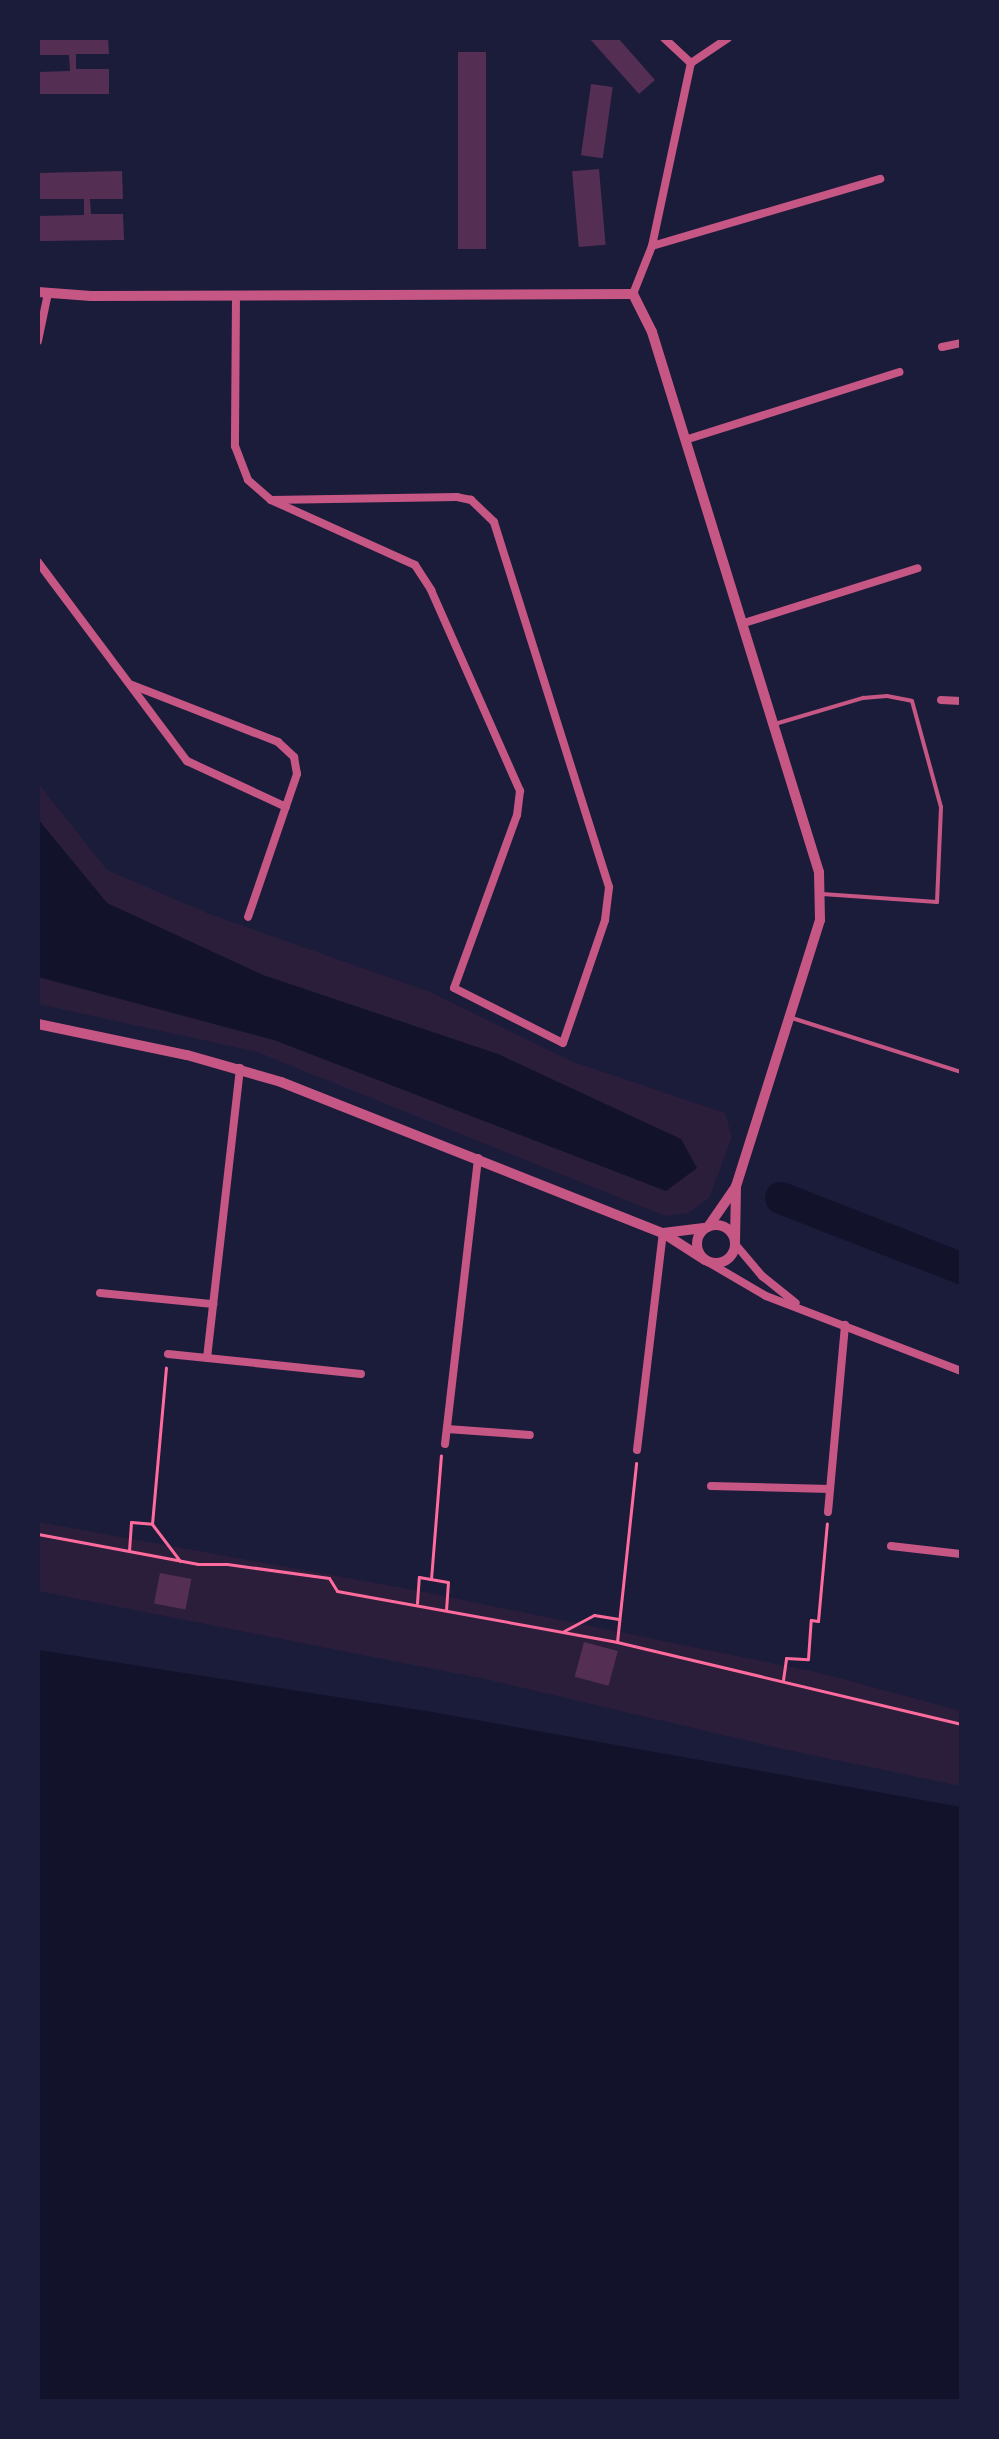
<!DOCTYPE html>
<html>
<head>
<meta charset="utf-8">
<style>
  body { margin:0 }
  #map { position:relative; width:999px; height:2439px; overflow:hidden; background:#1b1b3a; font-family:"Titillium Web",sans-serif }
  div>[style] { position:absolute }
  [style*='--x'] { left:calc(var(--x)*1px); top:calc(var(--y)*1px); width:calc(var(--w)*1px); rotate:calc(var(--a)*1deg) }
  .green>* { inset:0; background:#2a1e3b }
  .water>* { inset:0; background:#12122b }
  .river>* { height:32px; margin:-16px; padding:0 16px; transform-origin:16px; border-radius:16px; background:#12122b }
  .building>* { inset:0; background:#542f53; transform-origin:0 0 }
  .path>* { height:3px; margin:-1.5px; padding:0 1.5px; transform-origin:1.5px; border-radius:1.5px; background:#ff6b9d }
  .service>* { height:4px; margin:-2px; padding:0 2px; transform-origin:2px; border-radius:2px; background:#c65784 }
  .minor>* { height:8px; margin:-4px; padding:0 4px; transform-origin:4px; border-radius:4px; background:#c65784 }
  .tertiary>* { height:10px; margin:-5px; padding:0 5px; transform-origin:5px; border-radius:5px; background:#c65784 }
  .tertiary>.ring { margin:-5px; padding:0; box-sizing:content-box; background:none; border:10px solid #c65784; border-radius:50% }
  span { translate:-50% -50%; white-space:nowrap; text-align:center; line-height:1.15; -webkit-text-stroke:7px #1b1b3a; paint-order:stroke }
  .frame { position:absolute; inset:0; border:40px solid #1b1b3a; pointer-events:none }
</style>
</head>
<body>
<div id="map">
  <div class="green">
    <i style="clip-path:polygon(38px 783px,107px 870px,207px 913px,430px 992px,571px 1061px,725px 1113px,732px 1137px,709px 1198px,689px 1213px,665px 1216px,257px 1052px,38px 1004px)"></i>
    <i style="clip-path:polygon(38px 1522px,414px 1590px,820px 1673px,961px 1711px,961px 1786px,783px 1749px,485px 1679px,38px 1591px)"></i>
  </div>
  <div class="water">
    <i style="clip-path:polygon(38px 819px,107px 903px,263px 975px,498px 1054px,681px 1139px,697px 1168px,666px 1191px,274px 1040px,38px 977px)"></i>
    <i style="clip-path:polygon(38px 1650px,432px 1712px,961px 1807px,961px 2401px,38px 2401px)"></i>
  </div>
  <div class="river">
    <i style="--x:781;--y:1198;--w:193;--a:21.3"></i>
  </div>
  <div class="building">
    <i style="clip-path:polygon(38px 38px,108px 38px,109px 54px,76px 54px,76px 69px,109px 69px,109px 94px,38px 94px,38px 72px,70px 71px,69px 55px,38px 55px)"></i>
    <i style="clip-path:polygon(589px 38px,618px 38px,655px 80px,639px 94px)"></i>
    <i style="left:458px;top:52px;width:28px;height:197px"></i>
    <i style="left:591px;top:84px;width:22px;height:72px;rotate:8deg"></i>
    <i style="left:599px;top:169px;width:76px;height:27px;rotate:85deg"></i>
    <i style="clip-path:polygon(122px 171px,123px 199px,90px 199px,91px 214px,123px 214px,124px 240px,38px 241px,38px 216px,84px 215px,84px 199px,38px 199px,38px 173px)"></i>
    <i style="left:160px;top:1573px;width:32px;height:31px;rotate:11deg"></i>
    <i style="left:584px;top:1642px;width:35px;height:36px;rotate:15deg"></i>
  </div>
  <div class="path">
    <i style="--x:152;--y:1524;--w:157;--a:-84.9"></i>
    <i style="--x:38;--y:1534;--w:163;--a:10.6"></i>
    <i style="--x:198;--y:1564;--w:29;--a:0"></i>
    <i style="--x:227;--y:1564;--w:103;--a:7.8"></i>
    <i style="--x:329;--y:1578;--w:15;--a:58"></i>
    <i style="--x:337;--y:1591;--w:285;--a:10.3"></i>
    <i style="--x:617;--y:1642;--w:354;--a:13.4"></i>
    <i style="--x:129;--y:1551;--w:29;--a:-86"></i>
    <i style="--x:131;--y:1522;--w:21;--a:5"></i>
    <i style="--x:152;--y:1524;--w:46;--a:52.9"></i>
    <i style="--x:431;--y:1579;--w:124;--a:-85.4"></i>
    <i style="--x:417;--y:1603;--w:26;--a:-86"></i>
    <i style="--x:419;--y:1577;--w:29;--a:10"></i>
    <i style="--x:448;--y:1582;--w:27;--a:94"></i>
    <i style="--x:564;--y:1631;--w:34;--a:-28"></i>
    <i style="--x:594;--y:1615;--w:25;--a:9"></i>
    <i style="--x:617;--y:1642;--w:180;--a:-83.9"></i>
    <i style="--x:783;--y:1680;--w:22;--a:-82"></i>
    <i style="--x:786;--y:1658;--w:22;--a:3"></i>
    <i style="--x:808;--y:1659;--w:39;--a:-86"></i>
    <i style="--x:811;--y:1620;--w:7;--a:8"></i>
    <i style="--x:818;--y:1621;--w:98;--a:-84.8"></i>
  </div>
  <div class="service">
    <i style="--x:775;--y:724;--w:92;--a:-16.5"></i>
    <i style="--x:863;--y:698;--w:24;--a:-5"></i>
    <i style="--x:887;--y:696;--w:25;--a:11"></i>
    <i style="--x:912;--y:701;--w:110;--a:74.7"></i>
    <i style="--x:941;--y:807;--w:95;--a:92.4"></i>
    <i style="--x:937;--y:902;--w:115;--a:-176"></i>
    <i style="--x:792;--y:1018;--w:177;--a:17.7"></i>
  </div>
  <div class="minor">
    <i style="--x:664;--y:38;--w:37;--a:43"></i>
    <i style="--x:691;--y:63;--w:45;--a:-34"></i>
    <i style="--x:652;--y:246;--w:238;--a:-16.4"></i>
    <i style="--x:633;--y:294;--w:52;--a:-68.4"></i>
    <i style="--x:652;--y:246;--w:187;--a:-78"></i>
    <i style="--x:236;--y:295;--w:151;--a:90.4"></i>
    <i style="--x:235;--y:446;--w:36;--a:69"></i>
    <i style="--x:248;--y:480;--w:30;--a:41"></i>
    <i style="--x:271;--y:500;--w:158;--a:24.3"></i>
    <i style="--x:415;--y:565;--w:30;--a:57"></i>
    <i style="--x:431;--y:590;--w:220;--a:66.1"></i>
    <i style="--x:520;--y:791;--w:24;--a:97"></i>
    <i style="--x:517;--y:815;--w:184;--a:110"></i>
    <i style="--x:454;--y:988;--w:122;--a:26.8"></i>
    <i style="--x:563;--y:1043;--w:130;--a:-71.1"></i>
    <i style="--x:605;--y:920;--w:33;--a:-83"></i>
    <i style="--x:609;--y:887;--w:383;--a:-107.5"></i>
    <i style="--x:494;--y:522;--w:32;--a:-136"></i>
    <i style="--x:471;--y:500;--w:14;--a:-168"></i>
    <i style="--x:457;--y:497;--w:186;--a:179.1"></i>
    <i style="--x:38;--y:341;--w:49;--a:-78.2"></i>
    <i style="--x:942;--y:347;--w:19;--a:-12"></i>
    <i style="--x:685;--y:440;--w:225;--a:-17.6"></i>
    <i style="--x:38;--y:562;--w:249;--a:53.2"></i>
    <i style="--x:187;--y:761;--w:109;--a:24.9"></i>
    <i style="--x:744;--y:623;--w:182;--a:-17.5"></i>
    <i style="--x:132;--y:685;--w:157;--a:21.3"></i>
    <i style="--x:278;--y:742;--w:22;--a:43"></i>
    <i style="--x:294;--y:757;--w:17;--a:80"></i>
    <i style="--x:297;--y:774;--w:151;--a:108.9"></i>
    <i style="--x:941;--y:700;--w:20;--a:3"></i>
    <i style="--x:735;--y:1244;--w:42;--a:49.8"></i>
    <i style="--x:762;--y:1276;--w:43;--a:38.5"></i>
    <i style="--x:708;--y:1262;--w:67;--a:30.4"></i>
    <i style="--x:766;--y:1296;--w:209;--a:21"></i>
    <i style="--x:100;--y:1293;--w:114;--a:5.6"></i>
    <i style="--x:168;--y:1354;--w:194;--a:5.9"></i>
    <i style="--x:207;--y:1358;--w:292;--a:-83.5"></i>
    <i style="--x:447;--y:1429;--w:83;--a:4.1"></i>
    <i style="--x:445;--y:1444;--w:288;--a:-83.4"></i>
    <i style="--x:637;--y:1450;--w:219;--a:-83.2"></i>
    <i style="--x:711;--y:1486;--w:119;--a:1.4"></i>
    <i style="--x:828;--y:1512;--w:188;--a:-84.8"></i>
    <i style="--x:891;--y:1546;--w:70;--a:6.5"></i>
  </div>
  <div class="tertiary">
    <i style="--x:38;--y:292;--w:53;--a:4.3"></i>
    <i style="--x:91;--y:296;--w:542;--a:-0.21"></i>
    <i style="--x:633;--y:294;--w:42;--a:63.4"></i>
    <i style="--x:652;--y:332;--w:565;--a:72.82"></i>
    <i style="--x:819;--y:872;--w:48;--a:88.8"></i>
    <i style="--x:820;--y:920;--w:279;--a:107.5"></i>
    <i style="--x:736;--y:1186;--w:55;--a:91"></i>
    <i style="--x:38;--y:1024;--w:152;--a:11.8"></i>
    <i style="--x:187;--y:1055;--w:98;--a:16"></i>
    <i style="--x:281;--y:1082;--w:411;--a:21.6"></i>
    <i style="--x:663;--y:1233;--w:50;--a:32.7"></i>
    <i class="ring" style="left:697px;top:1225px;width:28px;height:28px"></i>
    <i style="--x:708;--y:1227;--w:47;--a:-55.3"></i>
    <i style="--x:663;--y:1233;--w:41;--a:-7"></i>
  </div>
  <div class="frame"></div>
</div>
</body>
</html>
